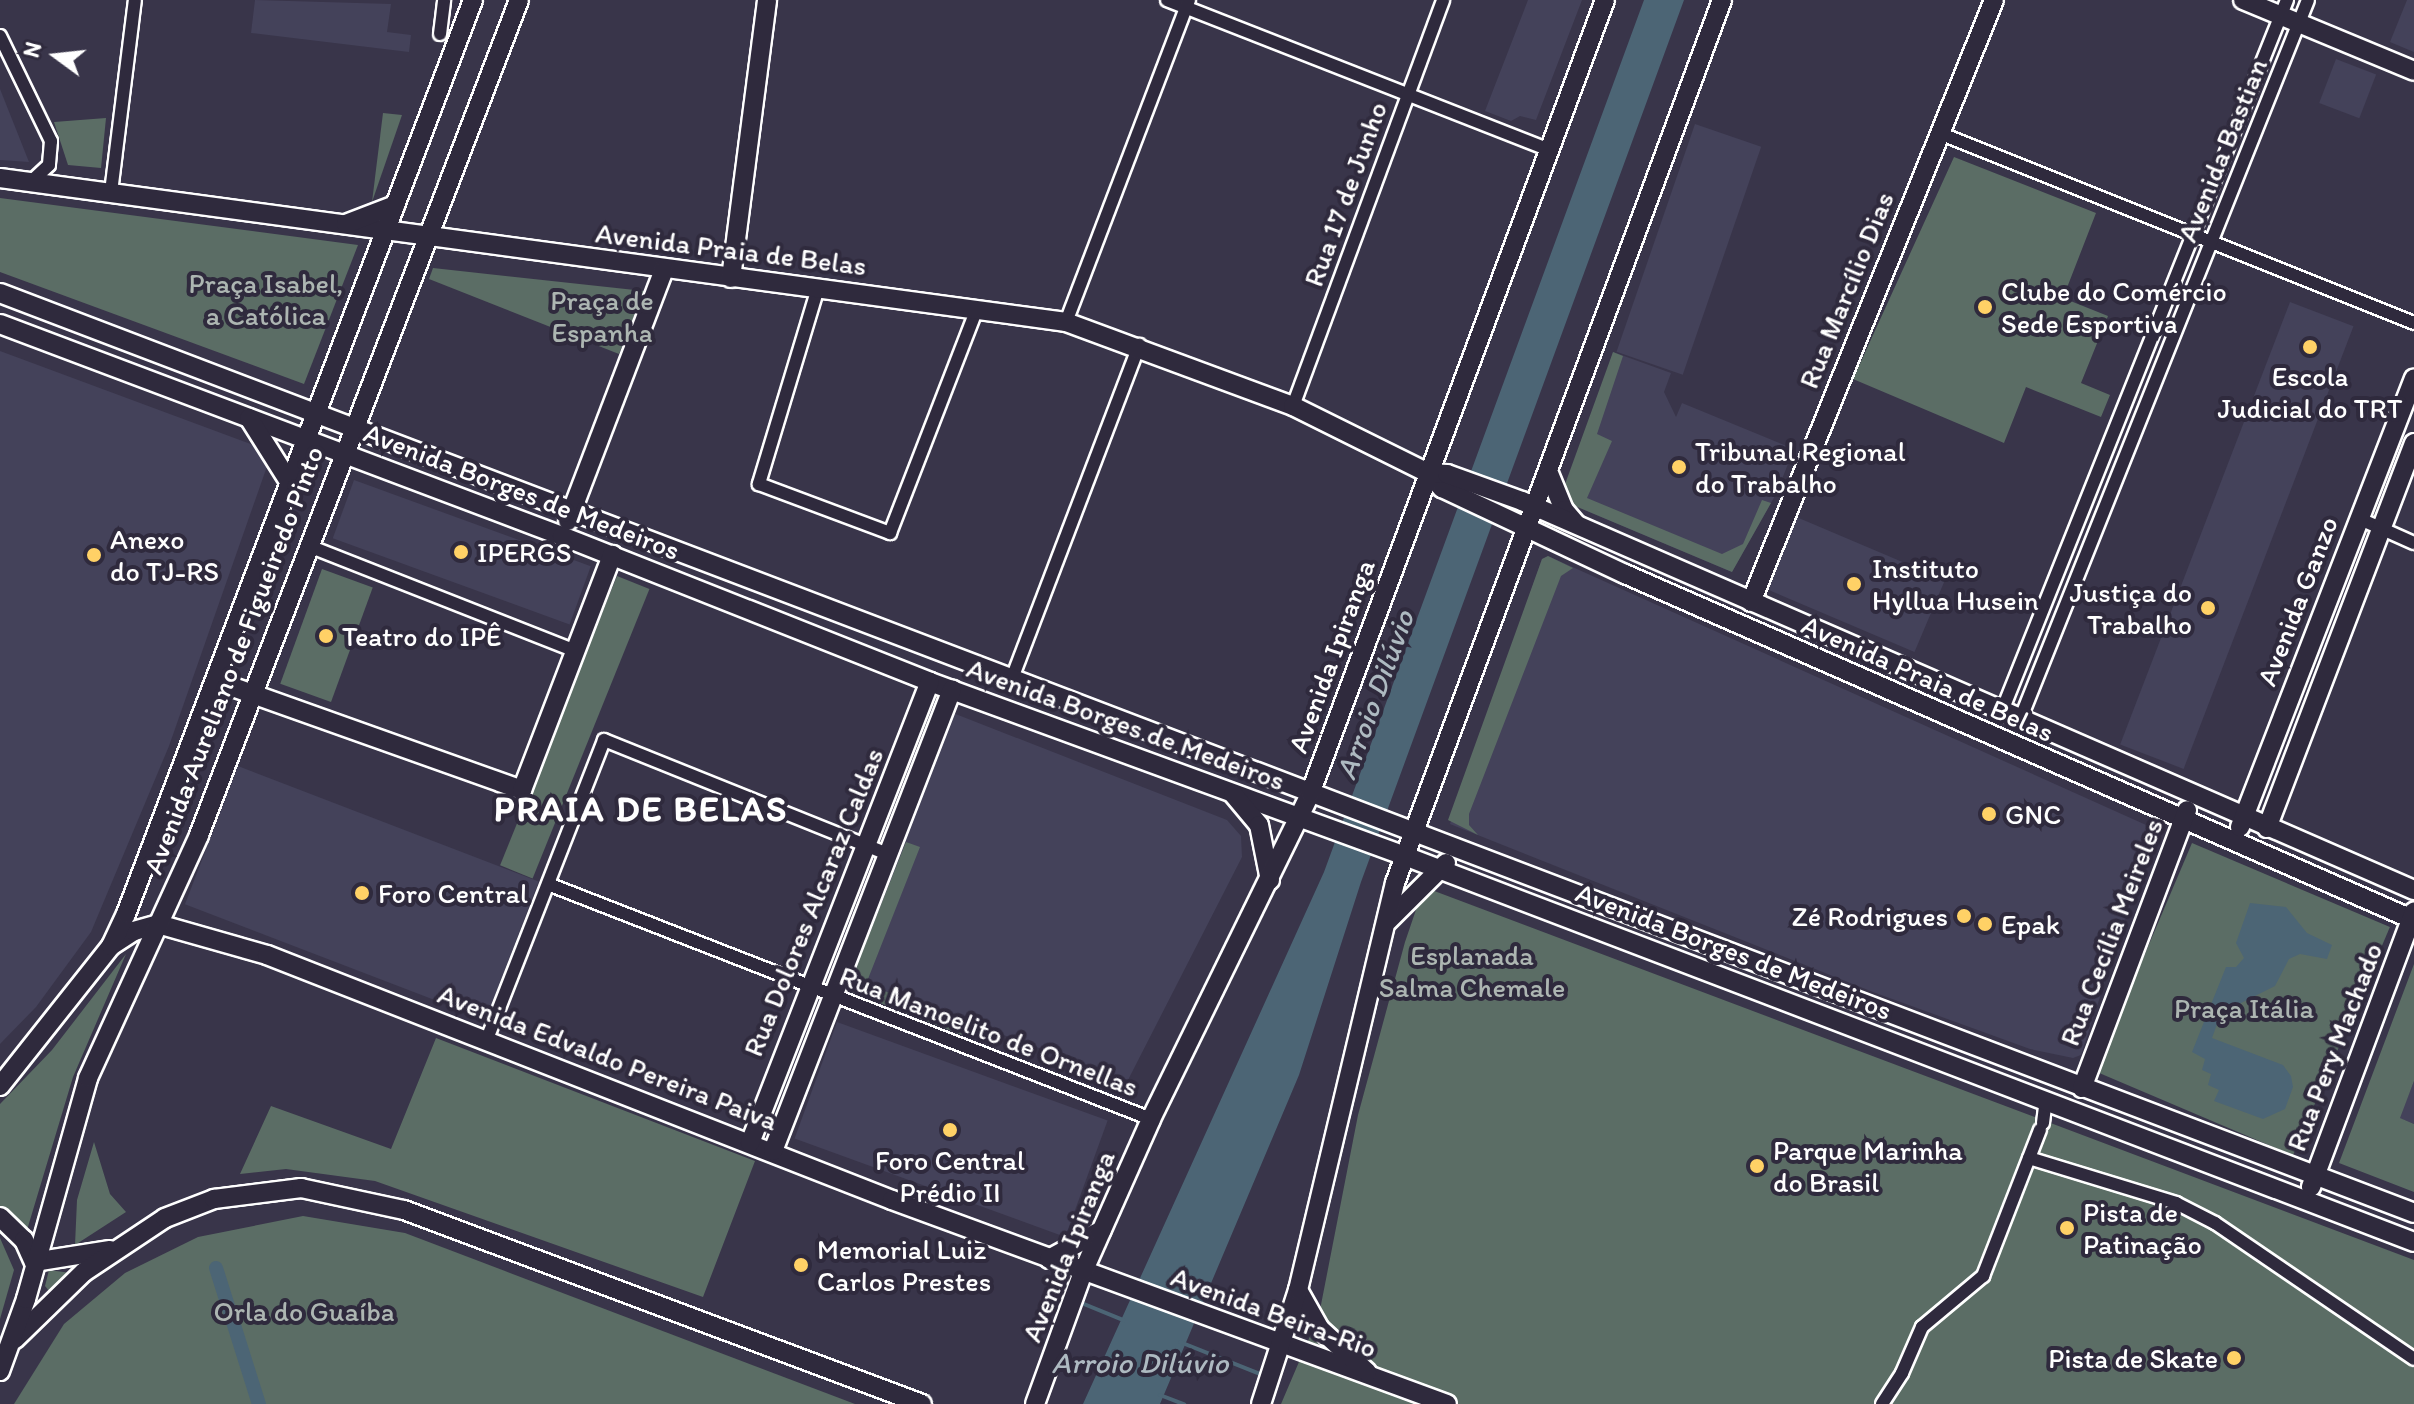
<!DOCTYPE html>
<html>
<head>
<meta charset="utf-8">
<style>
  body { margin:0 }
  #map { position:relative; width:2414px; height:1404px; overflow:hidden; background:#39354a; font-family:Itim,sans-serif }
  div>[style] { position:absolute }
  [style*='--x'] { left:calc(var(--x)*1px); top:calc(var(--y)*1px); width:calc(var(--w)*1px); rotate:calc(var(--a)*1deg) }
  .built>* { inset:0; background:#44425a; transform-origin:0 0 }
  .green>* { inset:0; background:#5b6d65; transform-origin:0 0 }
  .water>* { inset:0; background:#4c6575 }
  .stream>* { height:4px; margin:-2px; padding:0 2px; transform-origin:2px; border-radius:2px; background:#4c6575 }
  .canal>* { height:14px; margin:-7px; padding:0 7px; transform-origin:7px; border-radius:7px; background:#4c6575 }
  .roads { filter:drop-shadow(2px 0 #fff) drop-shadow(-2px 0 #fff) drop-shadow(0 2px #fff) drop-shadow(0 -2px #fff) }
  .street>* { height:12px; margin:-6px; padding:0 6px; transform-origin:6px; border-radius:6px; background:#2f2a3d }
  .secondary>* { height:18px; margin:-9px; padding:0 9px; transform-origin:9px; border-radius:9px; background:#2f2a3d }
  .dots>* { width:22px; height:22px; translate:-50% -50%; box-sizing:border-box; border:4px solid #2f2a3d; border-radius:50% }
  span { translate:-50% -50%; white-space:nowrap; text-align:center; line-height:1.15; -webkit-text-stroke:8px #2f2a3d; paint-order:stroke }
  .street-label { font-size:28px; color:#fff }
  .park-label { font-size:28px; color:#adb6b2 }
  .poi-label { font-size:28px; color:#fff }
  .left { translate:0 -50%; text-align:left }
  .right { translate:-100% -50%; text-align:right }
  .water-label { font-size:30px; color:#aebac1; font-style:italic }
  .district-label { font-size:36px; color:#fff; font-weight:700; letter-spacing:2px }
  .north { position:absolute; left:16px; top:16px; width:80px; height:80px; -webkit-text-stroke:6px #2f2a3d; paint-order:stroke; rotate:285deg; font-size:22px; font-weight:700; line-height:32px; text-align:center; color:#fff }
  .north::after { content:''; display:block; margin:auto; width:28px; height:36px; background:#fff; clip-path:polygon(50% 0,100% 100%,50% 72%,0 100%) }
</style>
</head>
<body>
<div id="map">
  <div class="built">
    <i style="clip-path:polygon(255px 0,391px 4px,387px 32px,411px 35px,409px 52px,251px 33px)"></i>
    <i style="clip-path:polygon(1528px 0,1582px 0,1536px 120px,1520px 116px,1511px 121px,1485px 111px)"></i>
    <i style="clip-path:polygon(2407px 0,2414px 0,2414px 52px,2390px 42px)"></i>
    <i style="left:2336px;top:59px;width:43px;height:47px;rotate:21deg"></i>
    <i style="clip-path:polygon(0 89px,29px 162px,0 160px)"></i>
    <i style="left:1695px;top:124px;width:70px;height:241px;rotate:19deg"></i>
    <i style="left:2290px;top:302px;width:68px;height:474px;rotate:21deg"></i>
    <i style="clip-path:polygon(0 351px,272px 452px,169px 746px,91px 932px,36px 1007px,0 1044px)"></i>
    <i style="clip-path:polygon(1613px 352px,1671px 373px,1664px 392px,1676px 417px,1682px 403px,1794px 449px,1776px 494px,1732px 572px,1568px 503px)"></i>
    <i style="left:354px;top:480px;width:252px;height:62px;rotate:20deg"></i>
    <i style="left:1794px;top:516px;width:164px;height:78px;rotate:23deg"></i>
    <i style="clip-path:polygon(1548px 556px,2155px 829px,2081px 1055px,2073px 1058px,2030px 1049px,1873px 992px,1450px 824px,1542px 559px)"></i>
    <i style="clip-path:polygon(953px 713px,1227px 820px,1241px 836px,1242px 857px,1128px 1080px,967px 1022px,962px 1035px,847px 990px)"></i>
    <i style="left:238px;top:766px;width:322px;height:148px;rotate:21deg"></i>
    <i style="left:837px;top:1022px;width:288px;height:124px;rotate:20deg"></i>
    <i style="clip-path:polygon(2414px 1081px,2414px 1124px,2399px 1118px)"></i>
  </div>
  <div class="green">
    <i style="clip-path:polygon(383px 113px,402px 115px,372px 202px)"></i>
    <i style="clip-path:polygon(106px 118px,101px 168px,68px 165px,54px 122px)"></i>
    <i style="clip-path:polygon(1954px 157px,2096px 213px,2063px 298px,2108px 316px,2081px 383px,2110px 395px,2101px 417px,2026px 387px,2004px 443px,1853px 379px)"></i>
    <i style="clip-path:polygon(0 198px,358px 245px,304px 384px,0 272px)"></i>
    <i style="clip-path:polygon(433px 268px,644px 291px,619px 354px,429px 279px)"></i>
    <i style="clip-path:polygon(1613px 352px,1623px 356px,1597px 434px,1612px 441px,1587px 498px,1722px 554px,1743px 544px,1762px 500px,1771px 503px,1732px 572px,1568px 503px,1564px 487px)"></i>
    <i style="clip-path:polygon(1548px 556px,1573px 568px,1561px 576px,1469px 814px,1469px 825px,1478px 835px,1448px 820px,1542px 559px)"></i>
    <i style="left:322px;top:569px;width:54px;height:122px;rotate:20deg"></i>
    <i style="left:617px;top:576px;width:35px;height:312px;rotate:22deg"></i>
    <i style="clip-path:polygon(906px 842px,920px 847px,866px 984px,967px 1022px,962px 1035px,847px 990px)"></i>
    <i style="left:2192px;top:843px;width:215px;height:248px;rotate:23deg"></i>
    <i style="clip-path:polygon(1429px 889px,2414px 1260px,2414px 1404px,1281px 1404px,1319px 1315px,1358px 1115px,1405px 942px,1420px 898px)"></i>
    <i style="clip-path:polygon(126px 954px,73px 1077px,27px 1230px,0 1206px,0 1104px,52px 1050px)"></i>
    <i style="clip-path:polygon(2414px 964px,2414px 1081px,2400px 1118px,2414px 1124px,2414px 1192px,2339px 1163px)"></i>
    <i style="clip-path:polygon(436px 1038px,755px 1161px,703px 1297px,375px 1181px,286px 1169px,240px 1174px,271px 1106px,391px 1149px)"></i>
    <i style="clip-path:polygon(94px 1142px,110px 1194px,126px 1212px,75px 1245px,77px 1200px)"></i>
    <i style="clip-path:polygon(303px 1216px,405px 1233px,855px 1404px,14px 1404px,64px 1324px,125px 1273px,198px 1237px)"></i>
    <i style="clip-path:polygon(0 1238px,14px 1270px,0 1319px)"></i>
    <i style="clip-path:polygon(49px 1270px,71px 1273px,49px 1291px,45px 1286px)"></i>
  </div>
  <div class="water">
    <i style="clip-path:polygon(1644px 0,1684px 0,1361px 882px,1299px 1075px,1160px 1404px,1083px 1404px,1324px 872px)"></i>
    <i style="clip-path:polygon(2250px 903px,2286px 907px,2307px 933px,2332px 945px,2327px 959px,2300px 954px,2289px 959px,2275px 986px,2221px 1013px,2212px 1038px,2283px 1065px,2291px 1076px,2293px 1087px,2285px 1109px,2263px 1119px,2214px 1101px,2219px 1090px,2208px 1085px,2211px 1074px,2202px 1070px,2205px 1059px,2192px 1052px,2226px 967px,2236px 967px,2244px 958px,2236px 943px)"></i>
  </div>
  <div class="stream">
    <i style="--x:1079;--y:1302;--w:48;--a:22.2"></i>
    <i style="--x:1180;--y:1342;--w:92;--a:21.8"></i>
    <i style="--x:1060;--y:1355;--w:43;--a:21.8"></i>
    <i style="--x:1160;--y:1395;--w:26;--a:21"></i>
  </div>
  <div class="canal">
    <i style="--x:216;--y:1268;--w:143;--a:72.5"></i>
  </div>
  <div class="roads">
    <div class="street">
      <i style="--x:1167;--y:0;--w:410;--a:21.4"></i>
      <i style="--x:440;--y:34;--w:34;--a:-83"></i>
      <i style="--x:0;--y:36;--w:117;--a:64.1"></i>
      <i style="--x:51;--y:141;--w:24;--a:95"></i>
      <i style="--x:49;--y:165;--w:22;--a:137"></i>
      <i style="--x:1939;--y:133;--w:512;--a:21.8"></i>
      <i style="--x:111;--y:192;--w:193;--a:-82.9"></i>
      <i style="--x:818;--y:288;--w:205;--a:106.8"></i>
      <i style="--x:759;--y:484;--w:140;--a:20.5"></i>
      <i style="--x:890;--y:533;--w:240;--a:-68.8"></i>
      <i style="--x:1066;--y:322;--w:345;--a:-69.1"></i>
      <i style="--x:1293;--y:406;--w:433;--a:-69.7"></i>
      <i style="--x:2360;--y:519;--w:59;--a:24"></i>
      <i style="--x:309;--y:546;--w:287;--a:21.5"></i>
      <i style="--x:1011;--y:681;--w:360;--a:-69.1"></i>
      <i style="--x:2002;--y:711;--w:766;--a:-68.16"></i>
      <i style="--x:2020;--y:720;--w:775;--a:-68.2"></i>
      <i style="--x:548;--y:884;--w:647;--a:21.29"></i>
      <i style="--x:487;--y:1039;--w:321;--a:-68.6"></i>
      <i style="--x:604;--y:740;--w:306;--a:21.9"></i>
      <i style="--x:2043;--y:1123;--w:23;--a:-83"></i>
      <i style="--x:2029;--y:1158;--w:154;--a:17"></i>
      <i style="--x:2176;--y:1203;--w:44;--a:27.1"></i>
      <i style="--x:2215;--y:1223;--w:241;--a:34.3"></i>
      <i style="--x:1882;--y:1404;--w:37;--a:-57"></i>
      <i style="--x:1902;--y:1373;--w:50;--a:-66.5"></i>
      <i style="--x:1922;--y:1327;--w:80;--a:-39.9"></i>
      <i style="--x:1983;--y:1276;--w:157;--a:-68.7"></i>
    </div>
    <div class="secondary">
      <i style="--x:2243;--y:0;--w:185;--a:22.5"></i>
      <i style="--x:0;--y:178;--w:1076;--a:7.69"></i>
      <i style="--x:1066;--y:322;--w:242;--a:20.3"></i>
      <i style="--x:1293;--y:406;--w:151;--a:26.4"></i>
      <i style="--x:1428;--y:473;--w:21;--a:47"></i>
      <i style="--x:1442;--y:488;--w:202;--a:25.2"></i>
      <i style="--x:1625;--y:574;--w:862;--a:23.68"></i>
      <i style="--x:346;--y:224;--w:53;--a:-21.2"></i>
      <i style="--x:731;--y:278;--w:280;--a:-82.6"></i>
      <i style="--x:0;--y:293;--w:2583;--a:20.86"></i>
      <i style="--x:0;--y:324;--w:601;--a:20.67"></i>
      <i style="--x:562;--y:536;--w:396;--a:21.6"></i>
      <i style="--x:930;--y:682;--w:506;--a:20.12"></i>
      <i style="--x:1405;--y:856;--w:1080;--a:20.93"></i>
      <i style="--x:249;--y:418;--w:73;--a:57.8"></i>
      <i style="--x:1548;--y:471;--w:42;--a:67.7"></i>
      <i style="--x:1564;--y:510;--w:18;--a:49"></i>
      <i style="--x:1428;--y:473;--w:19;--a:3"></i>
      <i style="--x:1447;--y:474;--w:80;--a:19.8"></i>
      <i style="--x:1522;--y:501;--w:973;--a:23.56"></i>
      <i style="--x:568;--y:521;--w:269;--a:-69.1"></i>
      <i style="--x:1751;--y:602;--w:649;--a:-68.02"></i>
      <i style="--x:216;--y:681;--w:325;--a:19.6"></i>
      <i style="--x:522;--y:790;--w:252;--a:-69"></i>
      <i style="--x:1233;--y:794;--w:40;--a:50"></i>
      <i style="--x:1259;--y:825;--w:56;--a:78.7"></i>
      <i style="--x:2240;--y:827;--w:481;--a:-68.8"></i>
      <i style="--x:2267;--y:828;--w:412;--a:-69.1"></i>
      <i style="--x:1388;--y:921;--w:82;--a:-45"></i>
      <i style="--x:111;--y:946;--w:27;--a:-33"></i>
      <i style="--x:134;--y:931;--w:25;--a:-16"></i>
      <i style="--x:158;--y:924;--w:113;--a:15.9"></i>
      <i style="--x:267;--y:955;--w:671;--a:21.41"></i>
      <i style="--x:892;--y:1200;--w:591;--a:20.18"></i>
      <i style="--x:0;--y:1086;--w:179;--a:-51.6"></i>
      <i style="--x:111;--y:946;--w:35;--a:-65"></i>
      <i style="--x:126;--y:914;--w:978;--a:-69.21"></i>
      <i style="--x:2082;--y:1088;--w:297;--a:-69.3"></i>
      <i style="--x:750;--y:1143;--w:495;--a:-68.7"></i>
      <i style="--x:773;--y:1151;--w:495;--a:-68.8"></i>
      <i style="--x:2311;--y:1187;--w:294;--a:-69.5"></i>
      <i style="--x:0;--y:1217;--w:33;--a:44"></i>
      <i style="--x:24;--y:1240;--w:24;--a:66"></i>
      <i style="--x:34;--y:1262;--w:77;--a:-9"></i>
      <i style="--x:1049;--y:1259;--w:60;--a:-28.7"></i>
      <i style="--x:1298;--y:1290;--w:45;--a:60.6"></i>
      <i style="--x:1320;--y:1329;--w:64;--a:42.5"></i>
      <i style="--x:15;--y:1339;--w:96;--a:-44.2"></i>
      <i style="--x:84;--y:1272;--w:97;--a:-33.7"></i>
      <i style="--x:165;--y:1218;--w:53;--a:-21.2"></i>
      <i style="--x:214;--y:1199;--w:88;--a:-7.2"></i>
      <i style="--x:301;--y:1188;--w:105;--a:12.1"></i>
      <i style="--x:404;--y:1210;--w:553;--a:20.53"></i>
      <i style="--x:0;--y:1371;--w:77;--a:-70.1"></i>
      <i style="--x:26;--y:1299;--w:230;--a:-74.3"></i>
      <i style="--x:88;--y:1078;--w:267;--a:-65.4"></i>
      <i style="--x:199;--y:835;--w:894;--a:-69.03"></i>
      <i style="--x:1035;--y:1404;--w:140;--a:-70"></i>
      <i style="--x:1083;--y:1272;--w:167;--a:-66"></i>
      <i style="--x:1151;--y:1119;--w:362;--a:-63.9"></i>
      <i style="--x:1310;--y:794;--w:847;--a:-69.62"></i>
      <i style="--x:1261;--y:1404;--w:120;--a:-72"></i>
      <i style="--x:1298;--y:1290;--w:418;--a:-76.6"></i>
      <i style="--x:1395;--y:883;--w:942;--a:-69.68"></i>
    </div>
  </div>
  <div class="dots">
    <i style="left:1985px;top:307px;background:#ffd166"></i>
    <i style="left:2310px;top:347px;background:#ffd166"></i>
    <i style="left:1679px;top:467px;background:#ffd166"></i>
    <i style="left:461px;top:552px;background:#ffd166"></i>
    <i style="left:94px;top:555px;background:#ffd166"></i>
    <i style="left:1854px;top:584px;background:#ffd166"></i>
    <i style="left:2208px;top:608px;background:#ffd166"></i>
    <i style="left:326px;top:636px;background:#ffd166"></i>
    <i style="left:1989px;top:814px;background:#ffd166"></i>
    <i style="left:362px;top:893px;background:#ffd166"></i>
    <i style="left:1964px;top:916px;background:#ffd166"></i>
    <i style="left:1985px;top:924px;background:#ffd166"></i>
    <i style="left:950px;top:1130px;background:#ffd166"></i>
    <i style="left:1757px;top:1166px;background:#ffd166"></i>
    <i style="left:2067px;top:1228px;background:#ffd166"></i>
    <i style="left:801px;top:1265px;background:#ffd166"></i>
    <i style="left:2234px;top:1358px;background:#ffd166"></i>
  </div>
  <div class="street-label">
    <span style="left:2222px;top:150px;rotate:-68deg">Avenida Bastian</span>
    <span style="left:1345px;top:194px;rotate:-70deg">Rua 17 de Junho</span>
    <span style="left:731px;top:249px;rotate:7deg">Avenida Praia de Belas</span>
    <span style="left:1846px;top:290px;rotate:-68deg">Rua Marcílio Dias</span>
    <span style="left:522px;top:491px;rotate:21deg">Avenida Borges de Medeiros</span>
    <span style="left:2297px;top:601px;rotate:-69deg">Avenida Ganzo</span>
    <span style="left:1331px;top:656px;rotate:-70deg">Avenida Ipiranga</span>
    <span style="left:233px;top:660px;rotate:-69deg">Avenida Aureliano de Figueiredo Pinto</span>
    <span style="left:1928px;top:678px;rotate:24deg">Avenida Praia de Belas</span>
    <span style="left:1126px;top:724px;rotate:20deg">Avenida Borges de Medeiros</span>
    <span style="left:813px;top:902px;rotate:-68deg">Rua Dolores Alcaraz Caldas</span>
    <span style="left:2111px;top:932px;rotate:-69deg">Rua Cecília Meireles</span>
    <span style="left:1734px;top:951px;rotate:21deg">Avenida Borges de Medeiros</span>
    <span style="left:989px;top:1031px;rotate:21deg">Rua Manoelito de Ornellas</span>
    <span style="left:2334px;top:1047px;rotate:-69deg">Rua Pery Machado</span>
    <span style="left:608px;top:1057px;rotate:21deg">Avenida Edvaldo Pereira Paiva</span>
    <span style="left:1068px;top:1246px;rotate:-68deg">Avenida Ipiranga</span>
    <span style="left:1274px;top:1312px;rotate:20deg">Avenida Beira-Rio</span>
  </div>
  <div class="park-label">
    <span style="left:266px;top:299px">Praça Isabel,<br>a Católica</span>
    <span style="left:602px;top:316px">Praça de<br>Espanha</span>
    <span style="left:1472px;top:971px">Esplanada<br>Salma Chemale</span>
    <span style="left:2244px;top:1008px">Praça Itália</span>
    <span style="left:304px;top:1311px">Orla do Guaíba</span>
  </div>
  <div class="poi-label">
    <span class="left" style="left:2001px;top:307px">Clube do Comércio<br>Sede Esportiva</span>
    <span style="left:2310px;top:392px">Escola<br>Judicial do TRT</span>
    <span class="left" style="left:1695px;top:467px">Tribunal Regional<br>do Trabalho</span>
    <span class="left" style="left:110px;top:555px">Anexo<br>do TJ-RS</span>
    <span class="left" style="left:477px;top:552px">IPERGS</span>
    <span class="left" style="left:1872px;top:584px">Instituto<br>Hyllua Husein</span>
    <span class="right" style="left:2192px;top:608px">Justiça do<br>Trabalho</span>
    <span class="left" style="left:342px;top:636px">Teatro do IPÊ</span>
    <span class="left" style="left:2005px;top:814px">GNC</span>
    <span class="left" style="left:378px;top:893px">Foro Central</span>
    <span class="right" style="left:1948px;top:916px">Zé Rodrigues</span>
    <span class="left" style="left:2001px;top:924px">Epak</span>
    <span class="left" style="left:1773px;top:1166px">Parque Marinha<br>do Brasil</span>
    <span style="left:950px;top:1176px">Foro Central<br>Prédio II</span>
    <span class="left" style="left:2083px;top:1228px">Pista de<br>Patinação</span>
    <span class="left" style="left:817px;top:1265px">Memorial Luiz<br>Carlos Prestes</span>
    <span class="right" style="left:2218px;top:1358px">Pista de Skate</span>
  </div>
  <div class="water-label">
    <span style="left:1375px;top:695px;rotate:-70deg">Arroio Dilúvio</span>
    <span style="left:1140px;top:1363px">Arroio Dilúvio</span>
  </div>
  <div class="district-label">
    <span style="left:641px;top:809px">PRAIA DE BELAS</span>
  </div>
  <div class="north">N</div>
</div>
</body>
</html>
